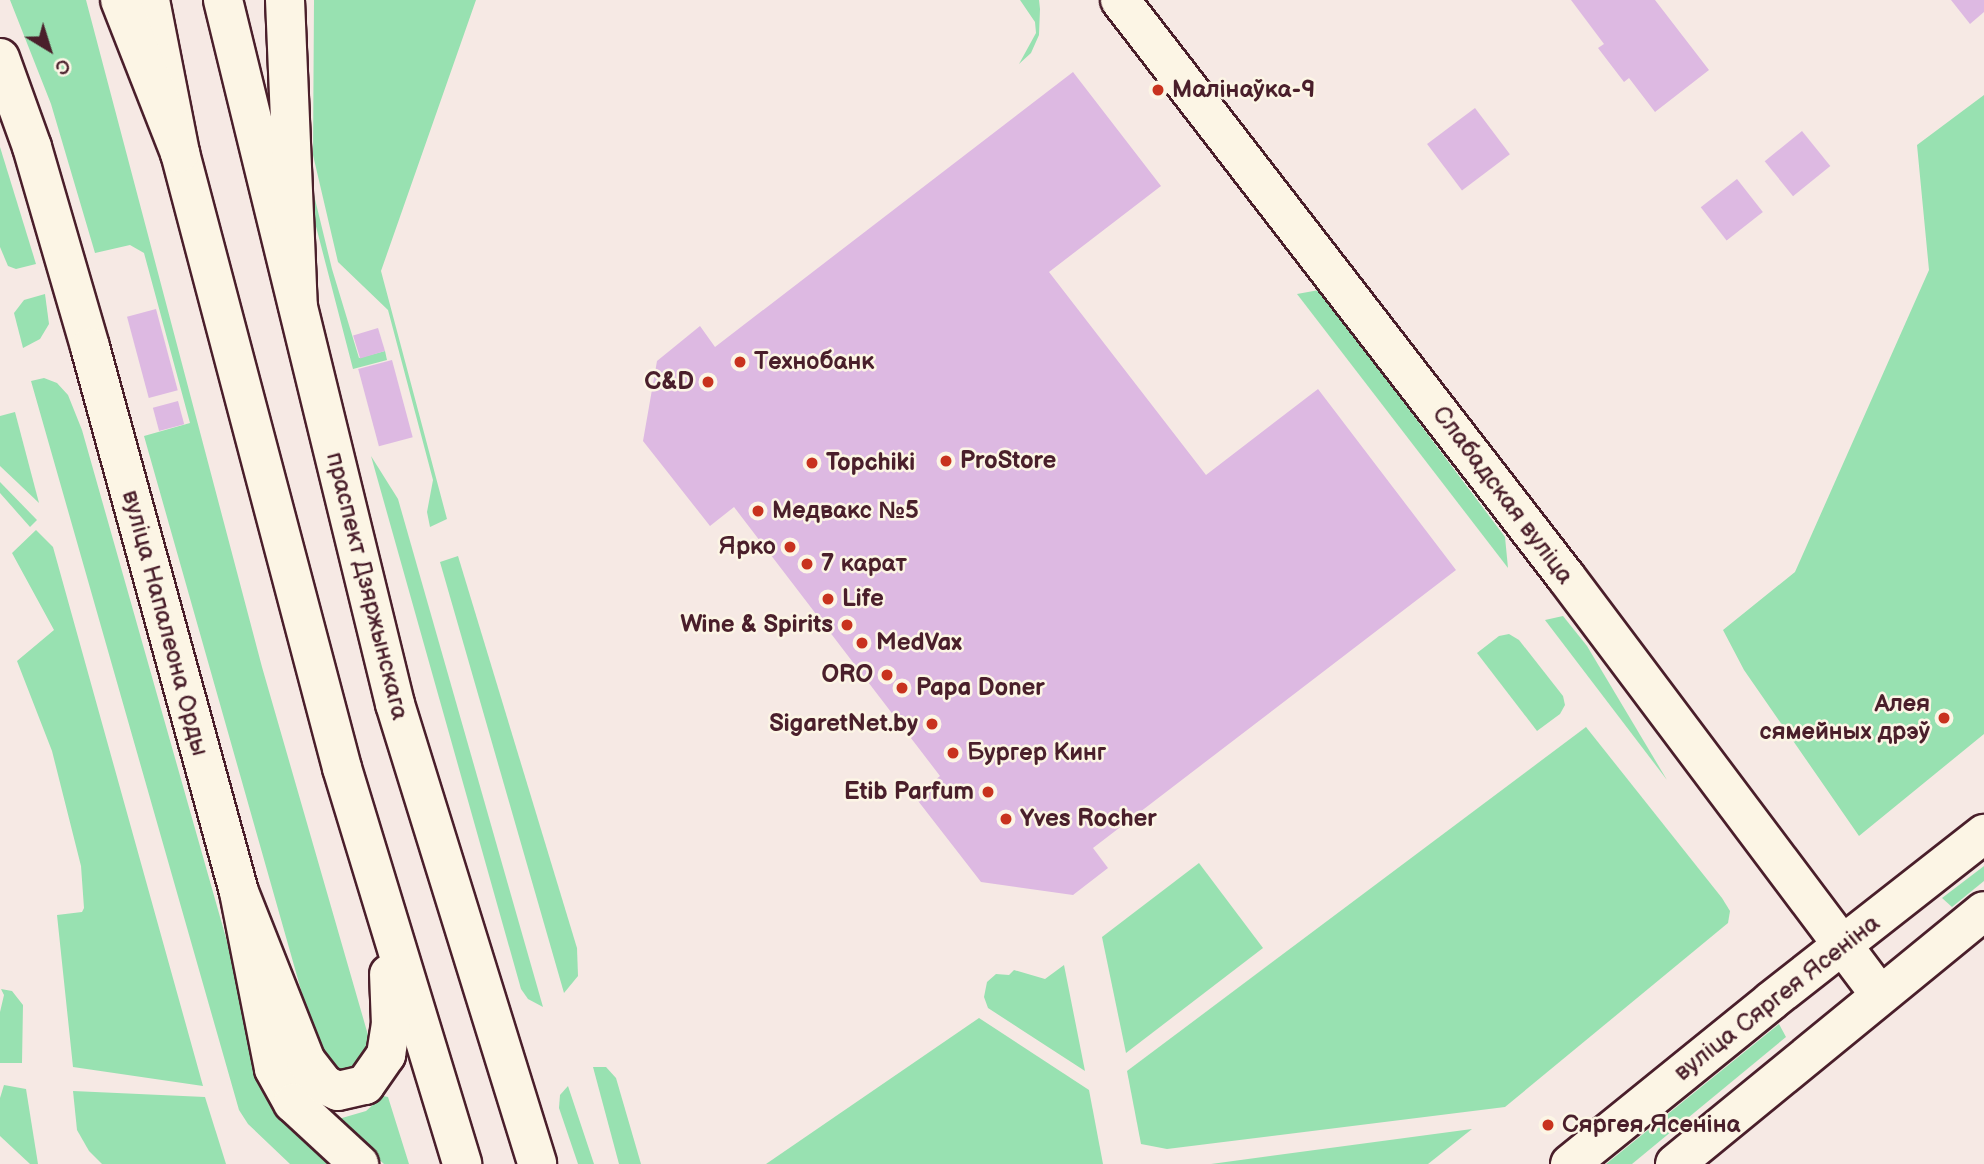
<!DOCTYPE html>
<html>
<head>
<meta charset="utf-8">
<style>
  body { margin:0 }
  #map { position:relative; width:1984px; height:1164px; overflow:hidden; background:#f6e9e4; font-family:"Balsamiq Sans",sans-serif }
  div>[style] { position:absolute }
  [style*='--x'] { left:calc(var(--x)*1px); top:calc(var(--y)*1px); width:calc(var(--w)*1px); rotate:calc(var(--a)*1deg) }
  .green>* { inset:0; background:#98e1b1 }
  .building>* { inset:0; background:#ddb9e2; transform-origin:0 0 }
  .roads { filter:drop-shadow(2px 0 #4a1f2b) drop-shadow(-2px 0 #4a1f2b) drop-shadow(0 2px #4a1f2b) drop-shadow(0 -2px #4a1f2b) }
  .tertiary>* { height:38px; margin:-19px; padding:0 19px; transform-origin:19px; border-radius:19px; background:#fcf5e5 }
  .secondary>* { height:38px; margin:-19px; padding:0 19px; transform-origin:19px; border-radius:19px; background:#fcf5e5 }
  .primary>* { height:38px; margin:-19px; padding:0 19px; transform-origin:19px; border-radius:19px; background:#fcf5e5 }
  .trunk>* { height:38px; margin:-19px; padding:0 19px; transform-origin:19px; border-radius:19px; background:#fcf5e5 }
  .dots>* { width:19px; height:19px; translate:-50% -50%; box-sizing:border-box; border:4px solid #fcf5e5; border-radius:50% }
  span { translate:-50% -50%; white-space:nowrap; text-align:center; line-height:1.15; -webkit-text-stroke:5px #fcf5e5; paint-order:stroke }
  .poi-label { font-size:24px; color:#4a1f2b; font-weight:700 }
  .left { translate:0 -50%; text-align:left }
  .right { translate:-100% -50%; text-align:right }
  .street-label { font-size:24px; color:#4a1f2b }
  .north { position:absolute; left:14px; top:14px; width:70px; height:70px; -webkit-text-stroke:5px #fcf5e5; paint-order:stroke; rotate:142deg; font-size:19px; font-weight:700; line-height:28px; text-align:center; color:#4a1f2b }
  .north::after { content:''; display:block; margin:auto; width:24px; height:32px; background:#4a1f2b; clip-path:polygon(50% 0,100% 100%,50% 72%,0 100%) }
</style>
</head>
<body>
<div id="map">
  <div class="green">
    <i style="clip-path:polygon(10px 0,86px 0,262px 667px,368px 1035px,370px 1050px,348px 1083px,318px 1050px,144px 436px,190px 423px,144px 253px,130px 245px,95px 253px,51px 104px)"></i>
    <i style="clip-path:polygon(297px 0,304px 0,304px 154px,332px 269px,359px 358px,385px 351px,387px 360px,353px 369px,299px 161px)"></i>
    <i style="clip-path:polygon(314px 0,476px 0,381px 271px,447px 519px,430px 527px,427px 512px,433px 480px,388px 310px,338px 262px,313px 155px)"></i>
    <i style="clip-path:polygon(1020px 0,1039px 0,1040px 9px,1039px 35px,1031px 53px,1019px 64px,1036px 33px,1035px 22px)"></i>
    <i style="clip-path:polygon(1984px 95px,1984px 734px,1859px 836px,1744px 670px,1723px 630px,1795px 572px,1929px 270px,1917px 145px)"></i>
    <i style="clip-path:polygon(0 147px,36px 264px,16px 269px,8px 266px,0 247px)"></i>
    <i style="clip-path:polygon(1319px 290px,1505px 537px,1508px 568px,1297px 294px)"></i>
    <i style="clip-path:polygon(45px 294px,49px 324px,40px 339px,23px 348px,14px 313px,24px 300px)"></i>
    <i style="clip-path:polygon(44px 378px,57px 383px,68px 395px,82px 430px,264px 1072px,340px 1164px,290px 1164px,248px 1124px,239px 1110px,31px 381px)"></i>
    <i style="clip-path:polygon(15px 412px,39px 503px,0 466px,0 416px)"></i>
    <i style="clip-path:polygon(371px 456px,398px 499px,543px 1007px,528px 999px,521px 989px)"></i>
    <i style="clip-path:polygon(0 482px,37px 520px,30px 527px,0 493px)"></i>
    <i style="clip-path:polygon(36px 530px,53px 547px,203px 1086px,73px 1067px,57px 915px,82px 912px,84px 908px,81px 866px,52px 751px,17px 661px,54px 630px,12px 553px)"></i>
    <i style="clip-path:polygon(458px 556px,577px 948px,578px 976px,564px 993px,440px 562px)"></i>
    <i style="clip-path:polygon(1563px 616px,1587px 646px,1667px 780px,1545px 620px)"></i>
    <i style="clip-path:polygon(1509px 634px,1519px 640px,1563px 696px,1565px 705px,1560px 714px,1537px 731px,1477px 653px,1499px 636px)"></i>
    <i style="clip-path:polygon(1586px 727px,1722px 898px,1730px 911px,1728px 923px,1505px 1107px,1167px 1149px,1141px 1144px,1127px 1071px)"></i>
    <i style="clip-path:polygon(1199px 863px,1263px 948px,1126px 1053px,1102px 937px)"></i>
    <i style="clip-path:polygon(1984px 866px,1984px 881px,1952px 907px,1942px 898px)"></i>
    <i style="clip-path:polygon(1064px 965px,1085px 1071px,988px 1008px,984px 997px,987px 982px,996px 974px,1009px 975px,1014px 970px,1045px 979px)"></i>
    <i style="clip-path:polygon(1px 989px,12px 991px,23px 1005px,22px 1063px,0 1063px,0 1012px,4px 995px)"></i>
    <i style="clip-path:polygon(979px 1018px,1089px 1090px,1103px 1164px,766px 1164px)"></i>
    <i style="clip-path:polygon(1779px 1024px,1786px 1037px,1632px 1164px,1606px 1164px)"></i>
    <i style="clip-path:polygon(606px 1067px,616px 1078px,641px 1164px,619px 1164px,593px 1067px)"></i>
    <i style="clip-path:polygon(4px 1085px,26px 1089px,38px 1164px,30px 1164px,0 1136px,0 1098px)"></i>
    <i style="clip-path:polygon(568px 1086px,594px 1164px,578px 1164px,559px 1108px,560px 1095px)"></i>
    <i style="clip-path:polygon(73px 1091px,205px 1097px,226px 1164px,102px 1164px,89px 1151px,77px 1130px)"></i>
    <i style="clip-path:polygon(383px 1096px,388px 1097px,409px 1164px,384px 1164px,341px 1126px,339px 1120px,342px 1118px,366px 1111px)"></i>
    <i style="clip-path:polygon(1472px 1129px,1428px 1164px,1211px 1164px)"></i>
  </div>
  <div class="building">
    <i style="clip-path:polygon(1571px 0,1655px 0,1709px 70px,1655px 112px,1629px 78px,1624px 82px,1598px 48px,1604px 44px)"></i>
    <i style="clip-path:polygon(1951px 0,1984px 0,1984px 12px,1970px 24px)"></i>
    <i style="clip-path:polygon(1073px 72px,1161px 186px,1049px 272px,1206px 475px,1318px 389px,1456px 570px,1093px 848px,1108px 868px,1073px 895px,981px 882px,915px 797px,940px 776px,734px 507px,710px 526px,643px 441px,657px 361px,700px 326px,715px 347px)"></i>
    <i style="left:1475px;top:108px;width:58px;height:60px;rotate:53deg"></i>
    <i style="left:1802px;top:131px;width:45px;height:48px;rotate:51deg"></i>
    <i style="left:1737px;top:179px;width:42px;height:46px;rotate:52deg"></i>
    <i style="left:156px;top:309px;width:84px;height:30px;rotate:75deg"></i>
    <i style="left:378px;top:328px;width:24px;height:26px;rotate:73deg"></i>
    <i style="left:392px;top:360px;width:80px;height:35px;rotate:75deg"></i>
    <i style="left:178px;top:401px;width:24px;height:26px;rotate:75deg"></i>
  </div>
  <div class="roads">
    <div class="tertiary">
      <i style="--x:0;--y:58;--w:95;--a:70.2"></i>
      <i style="--x:32;--y:147;--w:208;--a:73.8"></i>
      <i style="--x:90;--y:347;--w:565;--a:74.71"></i>
      <i style="--x:239;--y:892;--w:180;--a:78.8"></i>
      <i style="--x:274;--y:1069;--w:39;--a:61"></i>
      <i style="--x:293;--y:1103;--w:90;--a:42.7"></i>
    </div>
    <div class="secondary">
      <i style="--x:1120;--y:0;--w:729;--a:52.3"></i>
      <i style="--x:1566;--y:577;--w:523;--a:53.09"></i>
      <i style="--x:1570;--y:1164;--w:259;--a:-39"></i>
      <i style="--x:1771;--y:1001;--w:271;--a:-38.1"></i>
      <i style="--x:1675;--y:1164;--w:399;--a:-39.3"></i>
    </div>
    <div class="primary">
      <i style="--x:150;--y:0;--w:156;--a:78.9"></i>
      <i style="--x:180;--y:153;--w:636;--a:75.24"></i>
      <i style="--x:342;--y:768;--w:414;--a:73.1"></i>
      <i style="--x:223;--y:0;--w:725;--a:76.27"></i>
      <i style="--x:395;--y:704;--w:481;--a:72.8"></i>
      <i style="--x:239;--y:892;--w:182;--a:68.4"></i>
      <i style="--x:306;--y:1061;--w:31;--a:52"></i>
      <i style="--x:325;--y:1085;--w:14;--a:25"></i>
      <i style="--x:338;--y:1091;--w:28;--a:-13"></i>
      <i style="--x:365;--y:1085;--w:37;--a:-55"></i>
      <i style="--x:386;--y:1055;--w:30;--a:-81"></i>
      <i style="--x:391;--y:1025;--w:51;--a:-92.2"></i>
    </div>
    <div class="trunk">
      <i style="--x:120;--y:0;--w:164;--a:68.6"></i>
      <i style="--x:285;--y:0;--w:305;--a:87.6"></i>
    </div>
  </div>
  <div class="dots">
    <i style="left:1158px;top:90px;background:#c8321e"></i>
    <i style="left:740px;top:362px;background:#c8321e"></i>
    <i style="left:708px;top:382px;background:#c8321e"></i>
    <i style="left:946px;top:461px;background:#c8321e"></i>
    <i style="left:812px;top:463px;background:#c8321e"></i>
    <i style="left:758px;top:511px;background:#c8321e"></i>
    <i style="left:790px;top:547px;background:#c8321e"></i>
    <i style="left:807px;top:564px;background:#c8321e"></i>
    <i style="left:828px;top:599px;background:#c8321e"></i>
    <i style="left:847px;top:625px;background:#c8321e"></i>
    <i style="left:862px;top:643px;background:#c8321e"></i>
    <i style="left:887px;top:675px;background:#c8321e"></i>
    <i style="left:902px;top:688px;background:#c8321e"></i>
    <i style="left:1944px;top:718px;background:#c8321e"></i>
    <i style="left:932px;top:724px;background:#c8321e"></i>
    <i style="left:953px;top:753px;background:#c8321e"></i>
    <i style="left:988px;top:792px;background:#c8321e"></i>
    <i style="left:1006px;top:819px;background:#c8321e"></i>
    <i style="left:1548px;top:1125px;background:#c8321e"></i>
  </div>
  <div class="poi-label">
    <span class="left" style="left:1172px;top:90px">Малінаўка-9</span>
    <span class="left" style="left:754px;top:362px">Технобанк</span>
    <span class="right" style="left:694px;top:382px">C&amp;D</span>
    <span class="left" style="left:960px;top:461px">ProStore</span>
    <span class="left" style="left:826px;top:463px">Topchiki</span>
    <span class="left" style="left:772px;top:511px">Медвакс №5</span>
    <span class="right" style="left:776px;top:547px">Ярко</span>
    <span class="left" style="left:821px;top:564px">7 карат</span>
    <span class="left" style="left:842px;top:599px">Life</span>
    <span class="right" style="left:833px;top:625px">Wine &amp; Spirits</span>
    <span class="left" style="left:876px;top:643px">MedVax</span>
    <span class="right" style="left:873px;top:675px">ORO</span>
    <span class="left" style="left:916px;top:688px">Papa Doner</span>
    <span class="right" style="left:1930px;top:718px">Алея<br>сямейных дрэў</span>
    <span class="right" style="left:918px;top:724px">SigaretNet.by</span>
    <span class="left" style="left:967px;top:753px">Бургер Кинг</span>
    <span class="right" style="left:974px;top:792px">Etib Parfum</span>
    <span class="left" style="left:1020px;top:819px">Yves Rocher</span>
    <span class="left" style="left:1562px;top:1125px">Сяргея Ясеніна</span>
  </div>
  <div class="street-label">
    <span style="left:1503px;top:495px;rotate:53deg">Слабадская вуліца</span>
    <span style="left:367px;top:586px;rotate:76deg">праспект Дзяржынскага</span>
    <span style="left:165px;top:623px;rotate:75deg">вуліца Напалеона Орды</span>
    <span style="left:1777px;top:998px;rotate:-38deg">вуліца Сяргея Ясеніна</span>
  </div>
  <div class="north">С</div>
</div>
</body>
</html>
